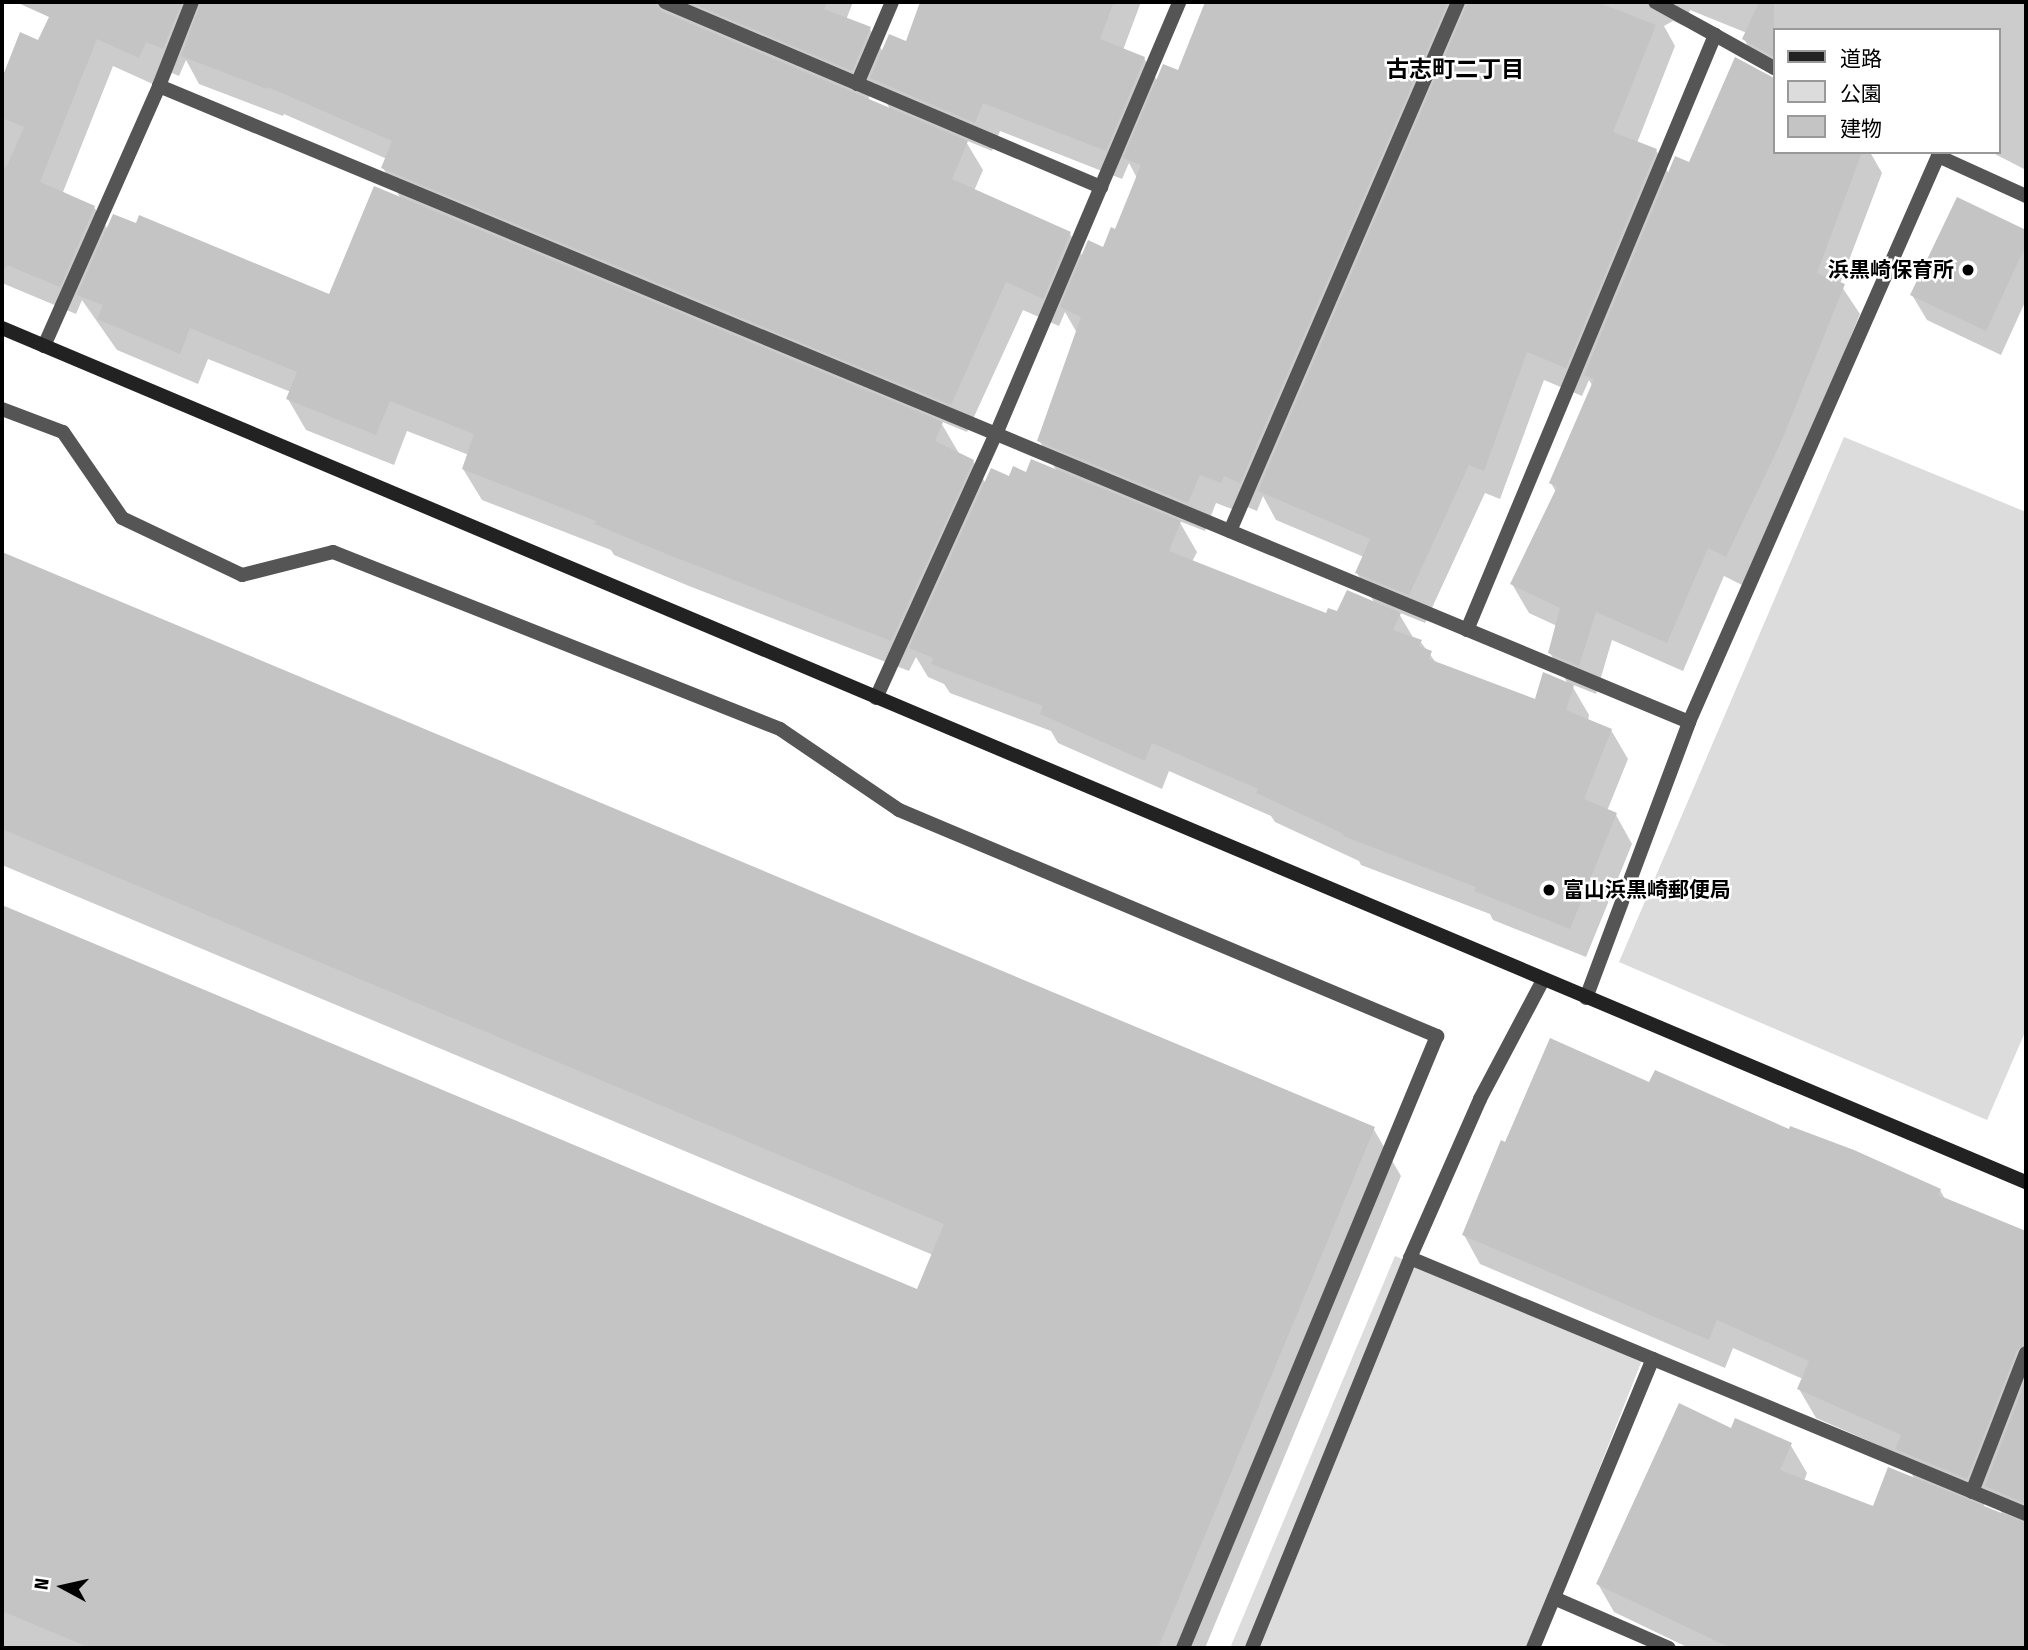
<!DOCTYPE html>
<html>
<head>
<meta charset="utf-8">
<style>
  body { margin:0 }
  #map { position:relative; width:2028px; height:1650px; overflow:hidden; background:#fff; font-family:"Fira Sans Condensed","Noto Sans JP",sans-serif }
  div>[style] { position:absolute }
  [style*='--x'] { left:calc(var(--x)*1px); top:calc(var(--y)*1px); width:calc(var(--w)*1px); rotate:calc(var(--a)*1deg) }
  .green>* { inset:0; background:#dcdcdc }
  .shadow>* { inset:0; background:#0003 }
  .building>* { inset:0; background:#c4c4c4 }
  .lane>* { height:14px; margin:-7px; padding:0 7px; transform-origin:7px; border-radius:7px; background:#555 }
  .street>* { height:14px; margin:-7px; padding:0 7px; transform-origin:7px; border-radius:7px; background:#555 }
  .secondary>* { height:14px; margin:-7px; padding:0 7px; transform-origin:7px; border-radius:7px; background:#222 }
  .dots>* { width:19px; height:19px; translate:-50% -50%; box-sizing:border-box; border:4px solid #fff; border-radius:50% }
  span { translate:-50% -50%; white-space:nowrap; text-align:center; line-height:1.15; -webkit-text-stroke:5px #fff; paint-order:stroke }
  .poi-label { font-size:21px; color:#000; font-weight:700 }
  .right { translate:-100% -50%; text-align:right }
  .left { translate:0 -50%; text-align:left }
  .neighbourhood-label { font-size:23px; color:#000; font-weight:700 }
  .frame { position:absolute; inset:0; border:4px solid #000; pointer-events:none }
  .legend { position:absolute; left:1773px; top:28px; width:228px; height:126px; box-sizing:border-box; background:#fff; border:2px solid #999; margin:0; padding:9px 12px; list-style:none; font-size:21px; color:#000 }
  .legend li { display:flex; align-items:center; gap:14px; height:35px }
  .legend b { width:35px; border:2px solid #999 }
  .north { position:absolute; left:28px; top:1552px; width:70px; height:70px; -webkit-text-stroke:5px #fff; paint-order:stroke; rotate:278deg; font-size:19px; font-weight:700; line-height:28px; text-align:center; color:#000 }
  .north::after { content:''; display:block; margin:auto; width:24px; height:32px; background:#000; clip-path:polygon(50% 0,100% 100%,50% 72%,0 100%) }
</style>
</head>
<body>
<div id="map">
  <div class="green">
    <i style="clip-path:polygon(1844px 437px,2026px 512px,2026px 1030px,1987px 1120px,1619px 962px)"></i>
    <i style="clip-path:polygon(1395px 1256px,1642px 1360px,1534px 1634px,1528px 1648px,1230px 1648px)"></i>
  </div>
  <div class="shadow">
    <i style="clip-path:polygon(evenodd,58px 2px,447px 2px,461px 8px,463px 2px,853px 2px,846px 20px,870px 29px,883px 52px,907px 43px,922px 2px,1141px 2px,1123px 50px,1144px 58px,1158px 82px,1179px 72px,1207px 2px,2026px 2px,2026px 170px,1991px 152px,1998px 152px,1998px 30px,1774px 30px,1774px 76px,1761px 68px,1744px 39px,1747px 33px,1690px 10px,1684px 26px,1673px 21px,1664px 26px,1675px 46px,1637px 143px,1656px 150px,1669px 174px,1690px 164px,1769px 78px,1774px 78px,1774px 152px,1870px 152px,1882px 173px,1840px 284px,1860px 314px,1797px 469px,1742px 585px,1724px 576px,1683px 671px,1612px 640px,1596px 694px,1571px 684px,1589px 715px,1588px 721px,1611px 730px,1628px 759px,1607px 811px,1616px 815px,1632px 844px,1586px 957px,1493px 920px,1490px 914px,1361px 865px,1359px 861px,1275px 822px,1271px 816px,1169px 771px,1162px 789px,1058px 743px,1051px 731px,950px 693px,944px 684px,928px 677px,916px 657px,909px 671px,689px 586px,614px 555px,611px 550px,482px 500px,463px 469px,469px 455px,407px 431px,394px 465px,306px 430px,288px 399px,291px 392px,208px 359px,198px 384px,117px 350px,82px 300px,76px 314px,2px 283px,2px 83px,21px 35px,39px 42px,58px 2px,186px 60px,199px 84px,283px 116px,284px 114px,387px 159px,383px 168px,401px 199px,330px 296px,108px 230px,94px 207px,63px 192px,113px 66px,155px 85px,163px 69px,179px 76px,186px 60px,58px 2px,875px 83px,890px 109px,868px 100px,875px 83px,58px 2px,1000px 131px,1122px 179px,1129px 163px,1137px 178px,1116px 231px,1104px 249px,1083px 257px,1070px 234px,974px 191px,983px 170px,965px 140px,992px 151px,1000px 131px,58px 2px,1023px 310px,1059px 326px,1065px 312px,1077px 333px,1039px 440px,1057px 472px,986px 484px,973px 461px,960px 455px,940px 421px,967px 432px,1023px 310px,58px 2px,1544px 380px,1582px 396px,1589px 380px,1593px 387px,1551px 483px,1556px 492px,1512px 584px,1529px 613px,1557px 626px,1550px 653px,1568px 684px,1537px 702px,1437px 664px,1420px 641px,1414px 639px,1398px 612px,1425px 623px,1485px 493px,1500px 499px,1544px 380px,58px 2px,1263px 496px,1276px 520px,1364px 557px,1357px 573px,1375px 604px,1327px 615px,1192px 562px,1197px 552px,1179px 521px,1205px 531px,1216px 503px,1237px 511px,1240px 504px,1257px 511px,1263px 496px)"></i>
    <i style="clip-path:polygon(1958px 199px,2026px 231px,2026px 300px,2001px 355px,1927px 320px,1912px 295px)"></i>
    <i style="clip-path:polygon(2px 554px,1373px 1128px,1401px 1176px,1205px 1648px,2px 1648px,2px 907px,918px 1291px,933px 1255px,2px 865px)"></i>
    <i style="clip-path:polygon(evenodd,1650px 1085px,1790px 1131px,1940px 1190px,1945px 1199px,2026px 1235px,2026px 1648px,1689px 1648px,1614px 1612px,1598px 1584px,1731px 1431px,1790px 1444px,1807px 1473px,1804px 1481px,1874px 1508px,1915px 1480px,1901px 1455px,1816px 1418px,1799px 1389px,1803px 1379px,1733px 1348px,1725px 1368px,1480px 1264px,1464px 1235px,1506px 1144px,1650px 1085px,1989px 1491px,2004px 1517px,1983px 1508px,1989px 1491px)"></i>
  </div>
  <div class="building">
    <i style="clip-path:polygon(16px 2px,182px 2px,163px 49px,146px 42px,139px 58px,97px 39px,40px 182px,95px 206px,60px 287px,7px 265px,2px 272px,2px 166px,6px 168px,24px 127px,2px 118px,2px 78px,20px 32px,38px 40px,49px 17px)"></i>
    <i style="clip-path:polygon(201px 2px,656px 2px,661px 11px,968px 141px,952px 179px,1071px 232px,1043px 299px,1006px 282px,951px 405px,381px 168px,392px 141px,268px 87px,267px 89px,181px 56px)"></i>
    <i style="clip-path:polygon(689px 2px,827px 2px,824px 9px,871px 27px,852px 71px)"></i>
    <i style="clip-path:polygon(920px 2px,1114px 2px,1100px 39px,1145px 57px,1106px 151px,983px 103px,975px 123px,870px 78px,889px 34px,906px 41px)"></i>
    <i style="clip-path:polygon(1205px 2px,1448px 2px,1240px 483px,1224px 476px,1221px 483px,1200px 475px,1188px 503px,1037px 441px,1081px 317px,1060px 307px,1088px 240px,1103px 247px,1111px 227px,1115px 229px,1141px 165px,1123px 158px,1163px 64px,1178px 70px)"></i>
    <i style="clip-path:polygon(1468px 2px,1597px 2px,1656px 25px,1613px 132px,1657px 149px,1566px 368px,1527px 352px,1484px 471px,1469px 465px,1409px 595px,1355px 573px,1370px 539px,1258px 491px)"></i>
    <i style="clip-path:polygon(1759px 2px,1774px 2px,1774px 57px,1742px 39px)"></i>
    <i style="clip-path:polygon(1735px 57px,1774px 78px,1774px 152px,1862px 152px,1817px 273px,1845px 284px,1782px 440px,1726px 557px,1708px 548px,1667px 643px,1596px 612px,1579px 666px,1548px 653px,1560px 608px,1510px 584px,1557px 487px,1549px 483px,1594px 379px,1584px 375px,1675px 156px,1689px 162px)"></i>
    <i style="clip-path:polygon(374px 186px,943px 422px,935px 441px,974px 460px,891px 641px,669px 555px,594px 524px,596px 521px,462px 469px,474px 434px,390px 401px,376px 435px,286px 399px,297px 372px,190px 328px,180px 354px,97px 319px,103px 305px,77px 295px,113px 214px,136px 223px,139px 215px,329px 294px)"></i>
    <i style="clip-path:polygon(1957px 197px,2026px 230px,2026px 245px,1986px 331px,1910px 295px)"></i>
    <i style="clip-path:polygon(1031px 459px,1181px 521px,1169px 551px,1326px 613px,1328px 608px,1337px 611px,1347px 590px,1401px 613px,1393px 630px,1422px 640px,1419px 646px,1432px 651px,1429px 659px,1535px 699px,1543px 672px,1574px 685px,1566px 710px,1612px 729px,1584px 799px,1617px 813px,1570px 929px,1474px 891px,1476px 887px,1343px 836px,1344px 834px,1256px 793px,1258px 789px,1152px 743px,1145px 761px,1040px 714px,1043px 706px,931px 664px,933px 658px,909px 648px,991px 468px,1009px 476px,1013px 466px,1026px 472px)"></i>
    <i style="clip-path:polygon(2px 552px,1375px 1127px,1158px 1648px,90px 1648px,2px 1611px,2px 905px,917px 1289px,944px 1224px,2px 829px)"></i>
    <i style="clip-path:polygon(1550px 1038px,1649px 1082px,1655px 1070px,1789px 1129px,1790px 1126px,1854px 1150px,1941px 1189px,1938px 1195px,2026px 1231px,2026px 1344px,2017px 1350px,1967px 1479px,1895px 1449px,1901px 1435px,1797px 1389px,1809px 1361px,1717px 1320px,1709px 1340px,1462px 1235px,1501px 1140px,1505px 1142px)"></i>
    <i style="clip-path:polygon(2026px 1379px,2026px 1504px,1985px 1486px)"></i>
    <i style="clip-path:polygon(1679px 1403px,1731px 1428px,1735px 1418px,1792px 1443px,1780px 1470px,1873px 1506px,1888px 1467px,2026px 1523px,2026px 1648px,1731px 1648px,1596px 1584px)"></i>
  </div>
  <div class="lane">
    <i style="--x:2;--y:409;--w:65;--a:20.7"></i>
    <i style="--x:63;--y:432;--w:104;--a:55.5"></i>
    <i style="--x:122;--y:518;--w:133;--a:25.4"></i>
    <i style="--x:242;--y:575;--w:94;--a:-14.2"></i>
    <i style="--x:333;--y:552;--w:481;--a:21.6"></i>
    <i style="--x:780;--y:729;--w:144;--a:34.2"></i>
    <i style="--x:899;--y:810;--w:584;--a:22.79"></i>
    <i style="--x:1437;--y:1036;--w:663;--a:112.54"></i>
  </div>
  <div class="street">
    <i style="--x:665;--y:2;--w:474;--a:23"></i>
    <i style="--x:1715;--y:35;--w:68;--a:29.2"></i>
    <i style="--x:857;--y:84;--w:89;--a:-66.9"></i>
    <i style="--x:159;--y:86;--w:1657;--a:22.57"></i>
    <i style="--x:44;--y:346;--w:284;--a:-66.1"></i>
    <i style="--x:159;--y:86;--w:90;--a:-68.6"></i>
    <i style="--x:1230;--y:531;--w:576;--a:-66.68"></i>
    <i style="--x:1467;--y:630;--w:645;--a:-67.37"></i>
    <i style="--x:1715;--y:35;--w:68;--a:-151.2"></i>
    <i style="--x:876;--y:698;--w:290;--a:-65.6"></i>
    <i style="--x:996;--y:434;--w:469;--a:-67"></i>
    <i style="--x:1586;--y:998;--w:295;--a:-69.5"></i>
    <i style="--x:1689;--y:722;--w:618;--a:-66.25"></i>
    <i style="--x:1938;--y:156;--w:97;--a:24.4"></i>
    <i style="--x:1410;--y:1258;--w:667;--a:22.57"></i>
    <i style="--x:1972;--y:1492;--w:149;--a:-68.8"></i>
    <i style="--x:1554;--y:1598;--w:125;--a:23.5"></i>
    <i style="--x:1252;--y:1648;--w:421;--a:-67.9"></i>
    <i style="--x:1410;--y:1258;--w:174;--a:-66.2"></i>
    <i style="--x:1480;--y:1099;--w:135;--a:-62.1"></i>
    <i style="--x:1533;--y:1648;--w:313;--a:-67.5"></i>
  </div>
  <div class="secondary">
    <i style="--x:2;--y:328;--w:2197;--a:22.88"></i>
  </div>
  <div class="dots">
    <i style="left:1968px;top:270px;background:#000"></i>
    <i style="left:1549px;top:890px;background:#000"></i>
  </div>
  <div class="poi-label">
    <span class="right" style="left:1954px;top:270px">浜黒崎保育所</span>
    <span class="left" style="left:1563px;top:890px">富山浜黒崎郵便局</span>
  </div>
  <div class="neighbourhood-label">
    <span style="left:1455px;top:69px">古志町二丁目</span>
  </div>
  <div class="frame"></div>
  <ul class="legend">
  <li><b style="height:9px;background:#222"></b>道路</li>
  <li><b style="height:19px;background:#dcdcdc"></b>公園</li>
  <li><b style="height:19px;background:#c4c4c4"></b>建物</li>
  </ul>
  <div class="north">N</div>
</div>
</body>
</html>
